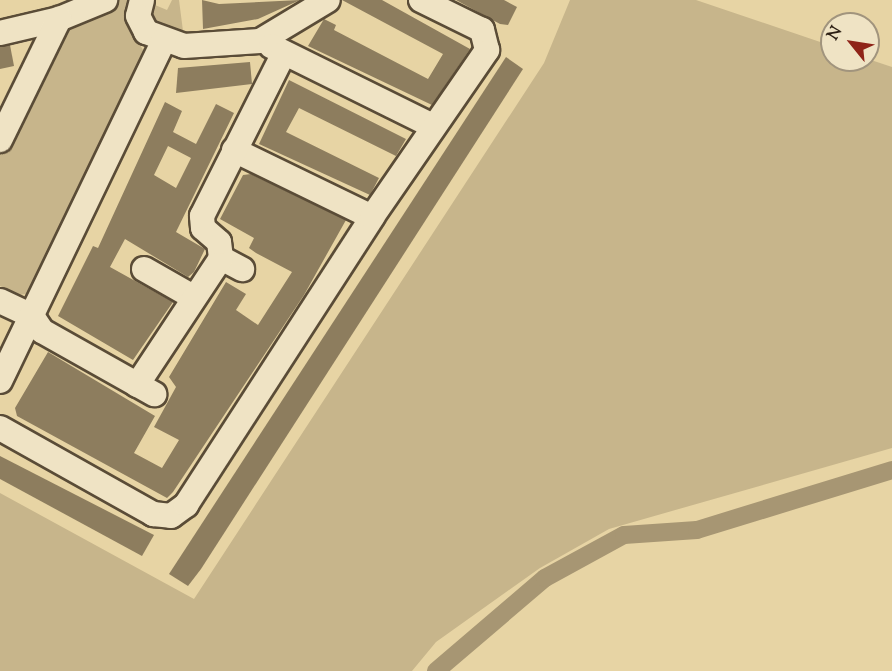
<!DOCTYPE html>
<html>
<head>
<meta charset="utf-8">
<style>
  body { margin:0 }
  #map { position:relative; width:892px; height:671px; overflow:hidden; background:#e7d4a4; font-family:"Sorts Mill Goudy",serif }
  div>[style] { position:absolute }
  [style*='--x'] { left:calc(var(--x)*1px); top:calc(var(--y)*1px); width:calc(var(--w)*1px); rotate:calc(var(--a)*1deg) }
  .green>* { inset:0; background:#c7b58b }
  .canal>* { height:18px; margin:-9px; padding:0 9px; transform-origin:9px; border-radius:9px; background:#a79673 }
  .building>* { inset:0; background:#8d7d5e }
  .roads { filter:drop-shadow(2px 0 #5a4c37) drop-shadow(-2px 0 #5a4c37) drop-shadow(0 2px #5a4c37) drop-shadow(0 -2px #5a4c37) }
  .minor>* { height:24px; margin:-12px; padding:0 12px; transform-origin:12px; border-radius:12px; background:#efe3c4 }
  span { translate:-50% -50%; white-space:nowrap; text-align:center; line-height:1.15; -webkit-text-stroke:4.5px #efe3c4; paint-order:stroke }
  .north { position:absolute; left:820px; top:12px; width:60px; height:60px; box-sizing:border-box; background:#efe3c4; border:2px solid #a1947d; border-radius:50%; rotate:300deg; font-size:16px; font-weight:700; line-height:24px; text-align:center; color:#2b1e13 }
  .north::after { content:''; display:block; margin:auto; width:21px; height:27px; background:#8f2418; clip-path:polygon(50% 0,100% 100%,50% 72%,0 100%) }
</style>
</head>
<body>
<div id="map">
  <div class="green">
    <i style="clip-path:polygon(116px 0,129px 0,127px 23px,146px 55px,32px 293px,19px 295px,0 286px,0 152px,63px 23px)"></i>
    <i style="clip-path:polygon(172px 0,179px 0,183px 31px,161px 28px,151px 18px,155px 5px,167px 10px)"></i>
    <i style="clip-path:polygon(570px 0,696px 0,832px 46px,832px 60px,868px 59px,892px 67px,892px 448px,609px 529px,540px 568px,436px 642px,412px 671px,0 671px,0 493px,194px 599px,544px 63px)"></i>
  </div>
  <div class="canal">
    <i style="--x:436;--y:671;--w:143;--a:-40.5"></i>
    <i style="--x:545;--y:578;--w:90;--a:-28.6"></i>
    <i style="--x:624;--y:535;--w:73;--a:-3.9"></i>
    <i style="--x:697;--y:530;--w:204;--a:-17.1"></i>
  </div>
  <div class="building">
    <i style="clip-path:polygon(202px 0,219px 4px,300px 0,258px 19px,203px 29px)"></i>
    <i style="clip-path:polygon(342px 0,382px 0,470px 49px,432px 105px,308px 46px,324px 19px,336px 25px,334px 30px,428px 79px,443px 54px)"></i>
    <i style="clip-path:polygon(456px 0,504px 0,517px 7px,508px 25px,500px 24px)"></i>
    <i style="clip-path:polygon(10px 45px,14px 66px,0 69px,0 47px)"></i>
    <i style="clip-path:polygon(506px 57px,523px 69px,201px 569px,188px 586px,169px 574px)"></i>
    <i style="clip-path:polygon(250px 62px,252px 84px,176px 93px,178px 68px)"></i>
    <i style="clip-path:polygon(289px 80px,406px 139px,396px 156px,299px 108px,286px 132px,379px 178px,370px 195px,259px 144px)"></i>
    <i style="clip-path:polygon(evenodd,165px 102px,182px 111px,173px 132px,196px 144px,216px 104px,234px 113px,176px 232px,205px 249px,194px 272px,188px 277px,125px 239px,110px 267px,173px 302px,133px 360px,58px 316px,93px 246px,98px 248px,165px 102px,168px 146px,191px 158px,176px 188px,154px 175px,168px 146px)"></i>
    <i style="clip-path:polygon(251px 174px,346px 220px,304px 295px,173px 492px,167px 498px,17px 416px,15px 408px,48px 352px,155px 416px,134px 453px,162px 468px,179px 440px,154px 427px,176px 387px,169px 377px,226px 282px,246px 294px,236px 310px,258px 325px,292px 272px,256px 253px,249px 248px,254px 238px,220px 219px,243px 175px)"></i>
    <i style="clip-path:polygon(0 456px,154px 535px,142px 556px,0 479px)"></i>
  </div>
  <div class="roads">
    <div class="minor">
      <i style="--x:142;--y:0;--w:16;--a:104"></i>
      <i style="--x:138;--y:16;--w:18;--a:63"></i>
      <i style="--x:146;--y:32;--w:40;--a:20.2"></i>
      <i style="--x:184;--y:46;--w:76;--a:-3.8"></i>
      <i style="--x:260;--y:41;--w:79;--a:-31.1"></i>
      <i style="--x:0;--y:33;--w:61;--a:-13.3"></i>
      <i style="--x:59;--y:19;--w:50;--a:-22.4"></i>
      <i style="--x:271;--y:46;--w:181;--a:26.3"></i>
      <i style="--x:0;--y:140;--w:135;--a:-64"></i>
      <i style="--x:234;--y:150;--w:153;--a:25.9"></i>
      <i style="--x:221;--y:258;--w:24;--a:28"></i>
      <i style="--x:144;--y:269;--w:56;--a:29.7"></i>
      <i style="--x:0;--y:301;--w:35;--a:25"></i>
      <i style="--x:32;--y:316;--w:18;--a:56"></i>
      <i style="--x:42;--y:331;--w:129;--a:29.4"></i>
      <i style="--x:0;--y:381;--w:378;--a:-64.3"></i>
      <i style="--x:137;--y:385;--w:152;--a:-56.5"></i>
      <i style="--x:221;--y:258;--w:16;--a:-97"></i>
      <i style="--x:219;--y:242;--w:21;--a:-139"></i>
      <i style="--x:203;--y:228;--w:12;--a:-95"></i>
      <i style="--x:202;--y:216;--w:182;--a:-63.3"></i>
      <i style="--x:0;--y:428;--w:176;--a:29.3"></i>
      <i style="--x:153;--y:514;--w:18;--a:6"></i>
      <i style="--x:171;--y:516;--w:19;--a:-36"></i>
      <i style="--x:186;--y:505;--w:343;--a:-57.1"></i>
      <i style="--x:372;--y:217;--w:203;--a:-55.4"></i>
      <i style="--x:487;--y:50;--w:21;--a:-104"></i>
      <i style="--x:482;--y:30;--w:68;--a:-153.8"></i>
    </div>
  </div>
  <div class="north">N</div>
</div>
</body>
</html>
